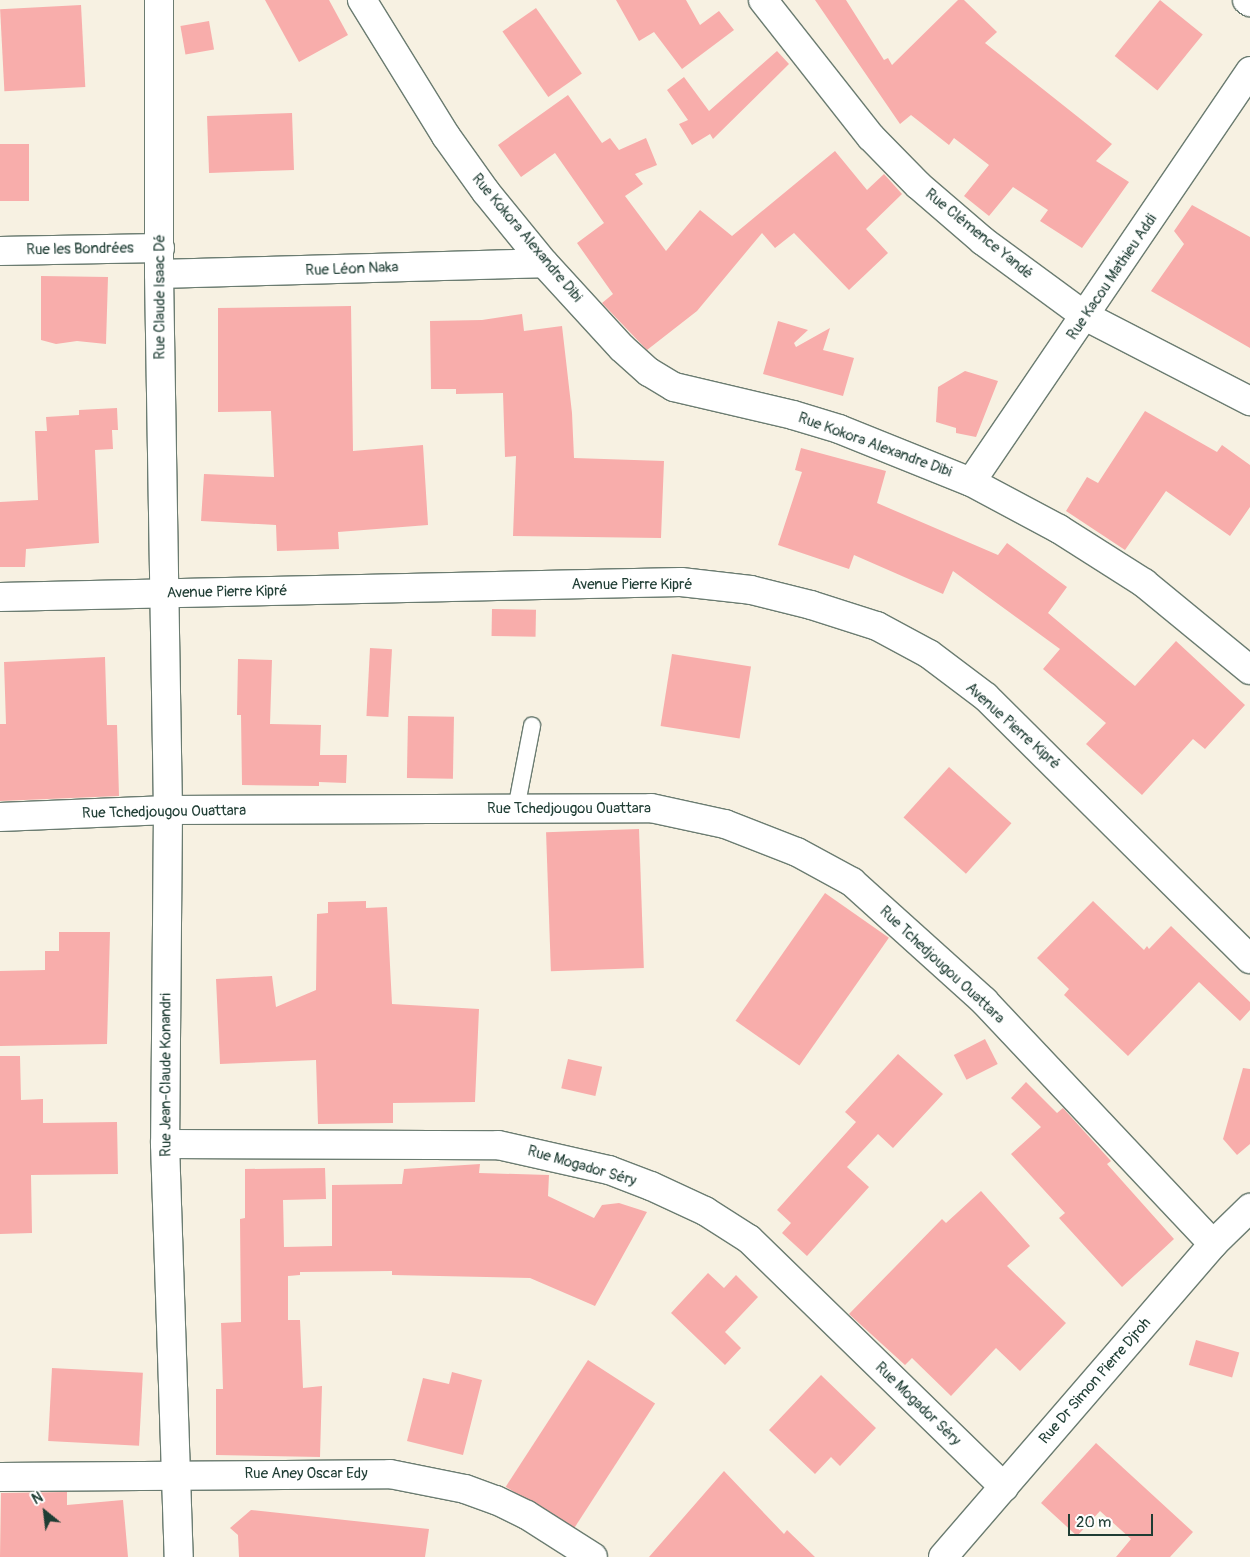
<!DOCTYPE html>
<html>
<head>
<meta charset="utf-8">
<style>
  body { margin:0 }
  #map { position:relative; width:1250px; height:1557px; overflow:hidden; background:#f7f1e2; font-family:Pangolin,sans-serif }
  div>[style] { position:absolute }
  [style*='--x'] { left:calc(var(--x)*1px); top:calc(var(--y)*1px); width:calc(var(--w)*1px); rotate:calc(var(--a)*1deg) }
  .building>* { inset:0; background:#f8adab; transform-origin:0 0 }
  .roads { filter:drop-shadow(1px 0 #6b7c71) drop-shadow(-1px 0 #6b7c71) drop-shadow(0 1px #6b7c71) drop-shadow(0 -1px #6b7c71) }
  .service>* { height:16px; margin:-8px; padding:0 8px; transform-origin:8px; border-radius:8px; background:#fff }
  .minor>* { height:28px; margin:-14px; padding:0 14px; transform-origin:14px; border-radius:14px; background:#fff }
  .tertiary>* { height:28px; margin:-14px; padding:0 14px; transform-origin:14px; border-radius:14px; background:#fff }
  span { translate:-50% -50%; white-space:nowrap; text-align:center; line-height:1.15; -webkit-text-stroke:4px #fff; paint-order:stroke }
  .street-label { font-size:15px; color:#1f3d34 }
  .north { position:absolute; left:20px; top:1487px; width:50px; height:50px; -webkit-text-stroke:4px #fff; paint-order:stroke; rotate:331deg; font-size:14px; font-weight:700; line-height:20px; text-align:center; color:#1f3d34 }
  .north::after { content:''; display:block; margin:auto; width:18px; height:22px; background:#1f3d34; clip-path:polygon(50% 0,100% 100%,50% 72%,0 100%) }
  .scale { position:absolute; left:1068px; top:1514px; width:85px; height:22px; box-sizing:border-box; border:2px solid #1f3d34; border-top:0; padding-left:6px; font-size:15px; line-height:18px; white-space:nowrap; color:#1f3d34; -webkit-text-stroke:4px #fff; paint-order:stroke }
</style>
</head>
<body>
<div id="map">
  <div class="building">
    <i style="clip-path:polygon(265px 0,329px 0,348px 35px,299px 62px)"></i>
    <i style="clip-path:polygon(616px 0,686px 0,700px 25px,719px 11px,734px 30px,682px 69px,654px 32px,639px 41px)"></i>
    <i style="clip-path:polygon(815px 0,846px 0,884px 60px,888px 58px,892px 65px,958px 0,964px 0,997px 32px,985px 43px,1112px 144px,1096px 161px,1129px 182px,1082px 248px,1040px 221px,1048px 210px,1013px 187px,989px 216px,964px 196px,989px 165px,954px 138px,949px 145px,911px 115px,900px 124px)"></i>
    <i style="left:1160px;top:0;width:55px;height:72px;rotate:39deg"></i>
    <i style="left:81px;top:5px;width:82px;height:81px;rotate:87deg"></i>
    <i style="left:536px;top:8px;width:80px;height:41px;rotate:55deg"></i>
    <i style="left:209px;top:21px;width:29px;height:29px;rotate:80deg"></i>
    <i style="clip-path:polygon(777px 51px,789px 64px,713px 139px,710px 134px,692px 145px,679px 124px,688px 120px,667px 90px,684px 77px,709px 111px)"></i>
    <i style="clip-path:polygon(568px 95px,602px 143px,610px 138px,619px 150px,646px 138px,657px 165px,635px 174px,643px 184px,625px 196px,666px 251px,700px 210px,732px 236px,835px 151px,867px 190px,884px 174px,902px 194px,866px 229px,888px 253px,849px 290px,794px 233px,775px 248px,762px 233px,697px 311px,647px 350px,602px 303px,613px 294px,577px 243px,604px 223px,555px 153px,521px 177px,498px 145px)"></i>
    <i style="left:292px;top:113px;width:57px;height:85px;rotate:88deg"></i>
    <i style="left:0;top:144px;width:29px;height:57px"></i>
    <i style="clip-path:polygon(1192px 205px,1250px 237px,1250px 348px,1151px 291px,1184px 244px,1174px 231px)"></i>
    <i style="clip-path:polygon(41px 276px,108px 277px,106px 344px,77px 341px,56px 344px,41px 340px)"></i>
    <i style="clip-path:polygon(351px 306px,353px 451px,423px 445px,428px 525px,338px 532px,339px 549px,277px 551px,276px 525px,201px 521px,204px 474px,274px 477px,271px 411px,218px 412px,218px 308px)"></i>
    <i style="clip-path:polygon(522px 314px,524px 331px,562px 326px,572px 413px,574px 458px,664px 461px,661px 538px,513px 536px,516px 456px,505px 457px,503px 393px,456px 394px,456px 389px,431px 389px,430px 321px,482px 320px)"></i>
    <i style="clip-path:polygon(778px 321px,808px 330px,794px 343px,796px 347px,830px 328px,823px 350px,854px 358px,843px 396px,763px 374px)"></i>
    <i style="clip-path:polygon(965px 371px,998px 381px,976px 437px,956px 433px,956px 428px,936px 422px,938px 387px)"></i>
    <i style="clip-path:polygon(117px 408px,118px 430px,112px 430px,113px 449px,95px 450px,99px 543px,26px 549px,25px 567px,0 567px,0 502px,38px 500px,35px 431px,47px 431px,46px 417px,79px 415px,79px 410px)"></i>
    <i style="clip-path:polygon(1145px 411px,1217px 452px,1222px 445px,1250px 465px,1250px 507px,1230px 536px,1166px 491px,1125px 550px,1066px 511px,1087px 477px,1098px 483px)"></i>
    <i style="clip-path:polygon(801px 448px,886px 471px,877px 503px,998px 555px,1007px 543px,1067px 587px,1048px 613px,1135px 686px,1176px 641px,1245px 705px,1205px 749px,1193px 739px,1142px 795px,1086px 744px,1106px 723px,1043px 669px,1060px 649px,953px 571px,943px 594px,854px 555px,849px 569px,778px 545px,802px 472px,795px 470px)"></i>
    <i style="left:492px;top:609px;width:44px;height:27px;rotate:1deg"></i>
    <i style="left:370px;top:648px;width:22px;height:68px;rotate:3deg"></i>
    <i style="left:672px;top:654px;width:80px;height:73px;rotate:9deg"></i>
    <i style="clip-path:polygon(105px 657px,107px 725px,117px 725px,119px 796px,0 801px,0 724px,6px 724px,4px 662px)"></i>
    <i style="clip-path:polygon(238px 659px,272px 660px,270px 724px,321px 725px,320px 755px,347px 755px,346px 783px,319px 782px,319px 786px,242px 785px,241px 715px,237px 715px)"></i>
    <i style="left:408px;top:716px;width:46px;height:62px;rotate:1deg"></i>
    <i style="left:949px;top:767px;width:84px;height:68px;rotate:42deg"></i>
    <i style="left:639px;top:829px;width:139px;height:93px;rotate:88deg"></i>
    <i style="left:825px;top:893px;width:78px;height:156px;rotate:35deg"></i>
    <i style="clip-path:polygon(366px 901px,366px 908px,387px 907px,392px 1004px,479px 1009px,475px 1102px,393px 1103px,393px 1123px,318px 1124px,316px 1060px,220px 1064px,216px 979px,272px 976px,276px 1007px,316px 990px,317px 914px,328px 913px,328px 902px)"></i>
    <i style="clip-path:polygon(1093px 901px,1144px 950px,1147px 946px,1149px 949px,1171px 926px,1250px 1002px,1250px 1010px,1240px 1021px,1199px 982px,1128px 1056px,1064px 995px,1069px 989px,1037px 958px)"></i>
    <i style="clip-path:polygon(59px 932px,110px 932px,107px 1044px,0 1046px,0 971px,45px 970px,45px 951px,59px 951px)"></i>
    <i style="left:985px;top:1039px;width:28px;height:35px;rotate:63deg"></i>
    <i style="clip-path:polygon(898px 1054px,943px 1094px,893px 1148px,878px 1134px,847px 1167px,869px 1187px,807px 1256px,782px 1233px,791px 1223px,777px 1210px,856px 1122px,845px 1112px)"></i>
    <i style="clip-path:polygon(0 1056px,20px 1056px,21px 1100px,43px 1099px,43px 1123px,117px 1122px,118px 1174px,31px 1175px,32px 1233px,0 1234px)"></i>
    <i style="left:568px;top:1059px;width:35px;height:30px;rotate:13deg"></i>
    <i style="clip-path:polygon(1243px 1068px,1250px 1069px,1250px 1144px,1237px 1155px,1223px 1139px)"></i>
    <i style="clip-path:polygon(1026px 1082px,1057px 1113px,1063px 1108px,1111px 1161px,1107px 1164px,1174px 1239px,1122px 1287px,1059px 1218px,1065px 1213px,1011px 1154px,1041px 1127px,1011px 1098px)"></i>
    <i style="clip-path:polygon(480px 1164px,479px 1173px,549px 1175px,548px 1196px,594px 1218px,602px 1205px,619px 1203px,647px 1212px,595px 1306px,530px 1278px,392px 1275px,392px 1271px,300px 1272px,300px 1275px,288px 1276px,288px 1320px,300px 1320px,303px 1388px,322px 1386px,320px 1457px,216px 1455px,216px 1389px,223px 1389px,221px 1323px,241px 1322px,240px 1219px,245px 1218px,245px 1169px,325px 1168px,326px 1199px,283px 1200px,284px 1247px,332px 1246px,332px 1185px,402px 1184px,404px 1169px)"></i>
    <i style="clip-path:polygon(981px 1191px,1030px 1246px,1007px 1266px,1066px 1323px,1020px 1371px,996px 1348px,951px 1396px,912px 1358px,905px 1365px,849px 1314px,942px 1219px,946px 1223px)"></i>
    <i style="clip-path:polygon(708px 1273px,724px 1288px,736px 1275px,758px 1297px,725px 1332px,741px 1348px,725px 1365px,671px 1313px)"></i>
    <i style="left:1196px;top:1340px;width:45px;height:26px;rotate:16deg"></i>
    <i style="left:588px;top:1360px;width:80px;height:151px;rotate:33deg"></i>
    <i style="left:52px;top:1368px;width:91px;height:73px;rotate:3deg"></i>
    <i style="clip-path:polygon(452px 1372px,482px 1380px,463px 1455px,407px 1441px,423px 1378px,449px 1384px)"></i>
    <i style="clip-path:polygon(821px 1375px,876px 1428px,840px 1466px,831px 1457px,815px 1474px,769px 1430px)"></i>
    <i style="clip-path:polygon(1096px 1443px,1193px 1532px,1170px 1557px,1116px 1557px,1131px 1539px,1100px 1511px,1077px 1536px,1041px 1503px)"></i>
    <i style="clip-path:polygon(724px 1471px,784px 1534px,787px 1530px,815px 1557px,649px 1557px)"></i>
    <i style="clip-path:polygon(67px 1492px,67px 1505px,123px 1500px,128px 1557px,0 1557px,1px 1493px)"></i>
    <i style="clip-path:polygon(251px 1510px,429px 1529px,425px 1557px,239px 1557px,238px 1535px,230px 1528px)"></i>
  </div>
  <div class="roads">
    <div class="service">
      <i style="--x:516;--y:809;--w:85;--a:-79.1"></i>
    </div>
    <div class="minor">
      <i style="--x:159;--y:0;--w:274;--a:90"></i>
      <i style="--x:159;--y:274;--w:536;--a:89.04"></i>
      <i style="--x:168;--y:810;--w:334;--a:90.5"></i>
      <i style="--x:165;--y:1144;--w:413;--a:88.1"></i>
      <i style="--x:362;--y:0;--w:160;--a:58.3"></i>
      <i style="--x:446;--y:136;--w:69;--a:54.5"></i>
      <i style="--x:486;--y:192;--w:92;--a:50.8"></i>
      <i style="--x:544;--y:263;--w:115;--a:47.5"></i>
      <i style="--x:622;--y:348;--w:36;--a:42"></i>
      <i style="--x:649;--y:372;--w:29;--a:31"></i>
      <i style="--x:674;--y:387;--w:122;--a:13.2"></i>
      <i style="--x:793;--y:415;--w:48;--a:16.9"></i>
      <i style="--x:839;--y:429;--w:142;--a:21.9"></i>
      <i style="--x:971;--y:482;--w:100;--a:28.1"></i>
      <i style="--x:1059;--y:529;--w:101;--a:32.4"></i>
      <i style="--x:1144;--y:583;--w:137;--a:39.4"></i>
      <i style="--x:763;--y:0;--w:174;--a:51.8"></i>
      <i style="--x:871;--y:137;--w:67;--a:45.6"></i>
      <i style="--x:918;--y:185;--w:86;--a:40.7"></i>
      <i style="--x:983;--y:241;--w:127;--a:36.3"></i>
      <i style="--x:1085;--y:316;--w:186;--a:27.3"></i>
      <i style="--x:1247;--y:0;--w:4;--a:34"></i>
      <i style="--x:0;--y:251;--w:160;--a:-1.1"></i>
      <i style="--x:159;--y:274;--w:385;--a:-1.6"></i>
      <i style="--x:971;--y:482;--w:497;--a:-55.8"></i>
      <i style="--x:0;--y:817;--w:168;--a:-2.4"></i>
      <i style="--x:168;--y:810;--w:483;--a:-0.2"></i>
      <i style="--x:651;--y:808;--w:76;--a:12.2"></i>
      <i style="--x:725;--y:824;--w:77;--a:21.3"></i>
      <i style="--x:797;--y:852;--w:63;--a:28.6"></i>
      <i style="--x:852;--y:882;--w:178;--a:42"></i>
      <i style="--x:984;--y:1001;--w:334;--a:46.7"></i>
      <i style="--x:165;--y:1144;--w:333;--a:0.2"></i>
      <i style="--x:498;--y:1145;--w:114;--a:12.7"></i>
      <i style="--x:609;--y:1170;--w:45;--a:20.9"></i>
      <i style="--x:651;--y:1186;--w:60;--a:24.8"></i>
      <i style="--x:705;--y:1211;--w:52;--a:32.5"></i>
      <i style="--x:749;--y:1239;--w:356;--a:44.2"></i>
      <i style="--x:0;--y:1477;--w:390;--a:-0.4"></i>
      <i style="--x:390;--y:1474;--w:76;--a:11.3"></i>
      <i style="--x:465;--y:1489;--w:33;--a:20"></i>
      <i style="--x:496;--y:1500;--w:34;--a:26"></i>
      <i style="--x:527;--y:1515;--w:78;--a:32.5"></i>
      <i style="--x:943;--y:1557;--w:413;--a:-49.2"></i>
      <i style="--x:1213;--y:1244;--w:52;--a:-44.2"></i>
    </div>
    <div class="tertiary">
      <i style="--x:0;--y:597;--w:681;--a:-1.26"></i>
      <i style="--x:681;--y:582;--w:70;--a:6.5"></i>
      <i style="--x:751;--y:590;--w:62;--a:14"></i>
      <i style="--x:811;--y:605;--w:69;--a:17.7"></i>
      <i style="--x:877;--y:626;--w:59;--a:28.3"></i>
      <i style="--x:929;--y:654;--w:71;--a:37"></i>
      <i style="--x:986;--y:697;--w:372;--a:44.8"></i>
    </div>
  </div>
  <div class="street-label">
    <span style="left:979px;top:234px;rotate:39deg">Rue Clémence Yandé</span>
    <span style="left:527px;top:238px;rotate:50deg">Rue Kokora Alexandre Dibi</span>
    <span style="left:80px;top:249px;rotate:-1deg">Rue les Bondrées</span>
    <span style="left:352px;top:269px;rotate:-2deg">Rue Léon Naka</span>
    <span style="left:1112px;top:277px;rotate:-56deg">Rue Kacou Mathieu Addi</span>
    <span style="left:160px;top:297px;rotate:-90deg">Rue Claude Isaac Dé</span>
    <span style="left:875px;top:445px;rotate:20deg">Rue Kokora Alexandre Dibi</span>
    <span style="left:632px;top:585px">Avenue Pierre Kipré</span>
    <span style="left:227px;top:592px;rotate:-1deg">Avenue Pierre Kipré</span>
    <span style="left:1013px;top:726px;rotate:42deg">Avenue Pierre Kipré</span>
    <span style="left:569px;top:809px">Rue Tchedjougou Ouattara</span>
    <span style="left:164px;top:812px;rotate:-1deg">Rue Tchedjougou Ouattara</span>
    <span style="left:942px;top:965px;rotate:43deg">Rue Tchedjougou Ouattara</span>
    <span style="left:166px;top:1075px;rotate:-90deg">Rue Jean-Claude Konandri</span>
    <span style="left:582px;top:1166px;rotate:16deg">Rue Mogador Séry</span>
    <span style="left:1095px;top:1381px;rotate:-49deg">Rue Dr Simon Pierre Djroh</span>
    <span style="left:918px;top:1404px;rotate:44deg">Rue Mogador Séry</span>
    <span style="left:306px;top:1474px">Rue Aney Oscar Edy</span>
  </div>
  <div class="north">N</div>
  <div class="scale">20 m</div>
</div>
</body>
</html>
